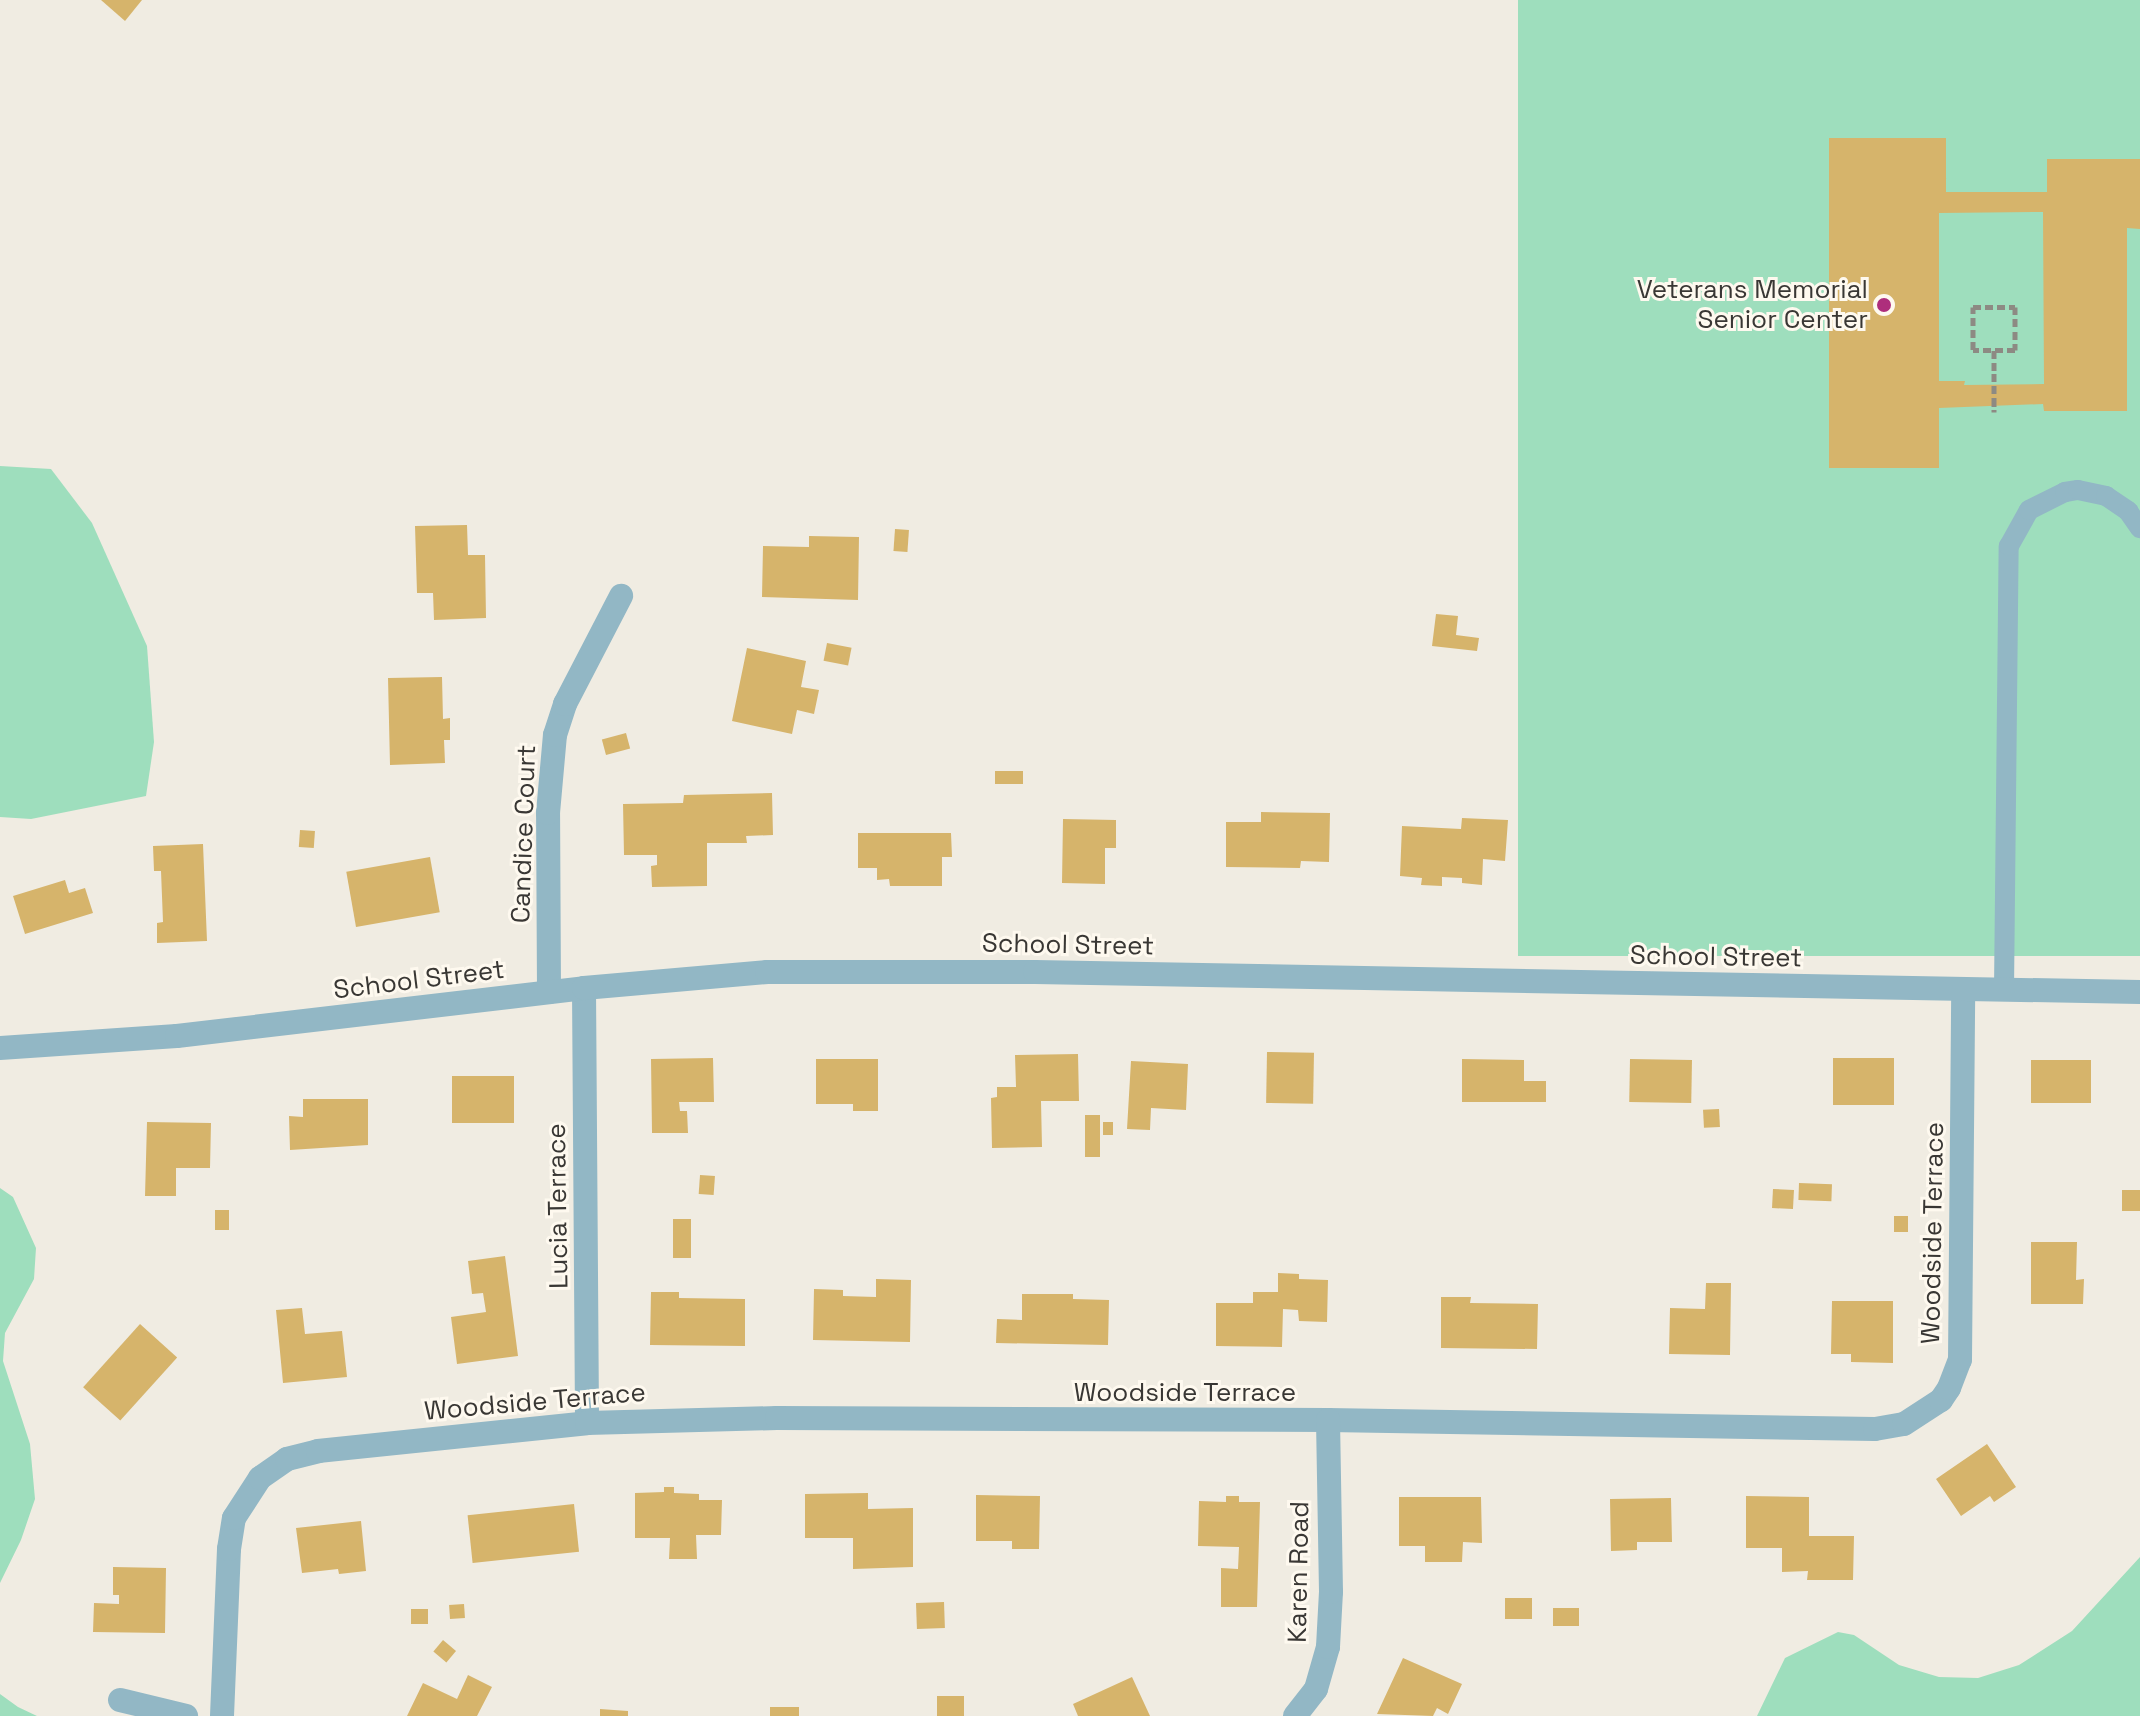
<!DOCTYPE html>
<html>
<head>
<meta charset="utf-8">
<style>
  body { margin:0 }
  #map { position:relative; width:2140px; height:1716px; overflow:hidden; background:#f0ece2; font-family:"Space Grotesk",sans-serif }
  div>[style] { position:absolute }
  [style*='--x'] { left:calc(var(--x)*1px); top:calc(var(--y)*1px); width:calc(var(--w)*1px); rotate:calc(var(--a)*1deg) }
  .green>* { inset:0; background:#9edebd; transform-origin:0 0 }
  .building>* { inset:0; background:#d6b46b; transform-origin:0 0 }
  .path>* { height:5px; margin-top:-2.5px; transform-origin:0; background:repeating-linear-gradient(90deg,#8d8a83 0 8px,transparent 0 12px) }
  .service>* { height:20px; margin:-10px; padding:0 10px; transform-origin:10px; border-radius:10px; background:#92b7c5 }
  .minor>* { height:24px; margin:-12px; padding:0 12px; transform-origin:12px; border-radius:12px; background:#92b7c5 }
  .tertiary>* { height:24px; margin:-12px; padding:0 12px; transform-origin:12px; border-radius:12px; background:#92b7c5 }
  .dots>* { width:22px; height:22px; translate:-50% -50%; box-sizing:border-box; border:4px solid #fef9ef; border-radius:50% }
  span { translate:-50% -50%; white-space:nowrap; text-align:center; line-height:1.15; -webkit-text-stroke:6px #fef9ef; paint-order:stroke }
  .poi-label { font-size:26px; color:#393734 }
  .right { translate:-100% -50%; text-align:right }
  .street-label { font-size:26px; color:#393734 }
</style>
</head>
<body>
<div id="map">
  <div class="green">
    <i style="left:1518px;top:0;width:622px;height:956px"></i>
    <i style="clip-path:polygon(0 466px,51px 469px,92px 523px,147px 646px,154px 742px,146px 796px,31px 819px,0 817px)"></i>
    <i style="clip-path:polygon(0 1188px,13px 1197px,36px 1248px,34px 1279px,5px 1333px,3px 1361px,30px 1444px,35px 1499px,21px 1540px,0 1583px)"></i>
    <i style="clip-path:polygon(2140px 1557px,2140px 1716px,1757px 1716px,1785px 1658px,1838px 1632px,1854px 1635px,1899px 1665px,1939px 1677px,1978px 1678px,2019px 1665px,2072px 1631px)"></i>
    <i style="clip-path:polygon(0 1694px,18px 1707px,37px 1716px,0 1716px)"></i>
  </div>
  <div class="building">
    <i style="clip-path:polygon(101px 0,142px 0,125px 21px)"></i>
    <i style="clip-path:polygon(evenodd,1829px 138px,1946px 138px,1946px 192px,2047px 192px,2047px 159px,2140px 159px,2140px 229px,2127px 228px,2127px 411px,2044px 411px,2043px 404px,1939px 408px,1939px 468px,1829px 468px,1829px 138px,2043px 212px,2044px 384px,1964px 385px,1965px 381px,1939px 381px,1939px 213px,2043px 212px)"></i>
    <i style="clip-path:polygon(467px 525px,468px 555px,485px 555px,486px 618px,434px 620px,433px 593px,417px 593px,415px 526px)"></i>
    <i style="left:895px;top:529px;width:14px;height:22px;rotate:4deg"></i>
    <i style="clip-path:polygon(809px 536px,859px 537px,858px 600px,762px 597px,763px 546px,809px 547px)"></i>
    <i style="clip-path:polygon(1436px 614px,1458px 616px,1456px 635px,1479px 638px,1477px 651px,1432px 646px)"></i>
    <i style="left:827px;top:643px;width:25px;height:18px;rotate:11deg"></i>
    <i style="clip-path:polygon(747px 648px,806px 661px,801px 687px,819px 690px,814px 714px,797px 710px,792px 734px,732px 721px)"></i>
    <i style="clip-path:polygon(442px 677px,443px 719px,450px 718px,450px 740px,444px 740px,445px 763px,390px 765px,388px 678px)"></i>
    <i style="left:626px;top:733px;width:16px;height:25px;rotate:75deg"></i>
    <i style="left:1023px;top:771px;width:13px;height:28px;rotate:90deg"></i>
    <i style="clip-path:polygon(772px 793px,773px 835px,746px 836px,747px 843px,707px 843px,707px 886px,652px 887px,651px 866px,657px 865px,657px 855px,624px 855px,623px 804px,683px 803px,684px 795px)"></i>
    <i style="clip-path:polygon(1261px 812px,1330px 813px,1329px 862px,1301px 861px,1300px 868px,1226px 867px,1226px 822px,1261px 822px)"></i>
    <i style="clip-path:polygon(1462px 818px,1508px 820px,1505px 861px,1483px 859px,1482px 885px,1462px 883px,1462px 878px,1442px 877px,1442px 886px,1421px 885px,1422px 878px,1400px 876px,1402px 826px,1461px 829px)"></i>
    <i style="clip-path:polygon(1063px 819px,1116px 820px,1116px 848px,1105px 848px,1105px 884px,1062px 883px)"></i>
    <i style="left:300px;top:830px;width:15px;height:17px;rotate:4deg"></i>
    <i style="clip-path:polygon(858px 833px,951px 833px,952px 857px,942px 857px,942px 886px,890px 886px,889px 879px,877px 880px,877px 868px,858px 868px)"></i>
    <i style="clip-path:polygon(203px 844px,207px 941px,157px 943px,157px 923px,163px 922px,161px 871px,154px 871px,153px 846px)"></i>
    <i style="left:430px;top:857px;width:56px;height:85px;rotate:80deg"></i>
    <i style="clip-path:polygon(65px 880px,69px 893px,85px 888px,93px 913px,25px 934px,13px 896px)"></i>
    <i style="left:1267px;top:1052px;width:47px;height:51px;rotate:1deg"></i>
    <i style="clip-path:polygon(1078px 1054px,1079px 1101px,1041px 1101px,1042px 1147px,992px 1148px,991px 1098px,997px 1097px,997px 1087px,1016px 1087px,1015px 1055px)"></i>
    <i style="clip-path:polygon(713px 1058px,714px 1102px,679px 1102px,680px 1111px,687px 1111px,688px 1133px,652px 1133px,651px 1059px)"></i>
    <i style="left:1833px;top:1058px;width:61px;height:47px"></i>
    <i style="clip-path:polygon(816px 1059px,878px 1059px,878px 1111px,853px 1111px,853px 1104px,816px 1104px)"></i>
    <i style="clip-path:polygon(1462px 1059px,1524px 1060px,1524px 1081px,1546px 1081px,1546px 1102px,1462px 1102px)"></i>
    <i style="left:1630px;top:1059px;width:62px;height:43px;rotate:1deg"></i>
    <i style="left:2091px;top:1060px;width:43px;height:60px;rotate:90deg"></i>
    <i style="clip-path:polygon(1131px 1061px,1188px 1064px,1186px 1110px,1151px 1108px,1150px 1130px,1127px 1129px)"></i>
    <i style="left:452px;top:1076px;width:62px;height:47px"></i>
    <i style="clip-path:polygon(303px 1099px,368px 1099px,368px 1145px,290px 1150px,289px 1116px,303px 1117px)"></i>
    <i style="left:1719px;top:1109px;width:18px;height:16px;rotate:87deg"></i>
    <i style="left:1085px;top:1115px;width:15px;height:42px"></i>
    <i style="clip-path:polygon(147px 1122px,211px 1123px,210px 1168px,176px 1168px,176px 1196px,145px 1196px)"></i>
    <i style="left:1103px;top:1122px;width:10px;height:13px"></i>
    <i style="left:700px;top:1175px;width:15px;height:19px;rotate:4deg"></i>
    <i style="left:1799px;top:1183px;width:33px;height:17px;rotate:2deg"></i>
    <i style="left:1773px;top:1189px;width:21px;height:19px;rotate:3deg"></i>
    <i style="left:2122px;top:1190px;width:18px;height:21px"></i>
    <i style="left:215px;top:1210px;width:14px;height:20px"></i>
    <i style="left:1894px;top:1216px;width:14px;height:16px"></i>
    <i style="left:673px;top:1219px;width:18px;height:39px"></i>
    <i style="clip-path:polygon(2031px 1242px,2077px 1242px,2076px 1280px,2084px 1279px,2083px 1304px,2031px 1304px)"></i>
    <i style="clip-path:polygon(505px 1256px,518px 1356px,457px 1364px,451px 1317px,486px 1312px,483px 1293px,472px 1294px,468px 1261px)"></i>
    <i style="clip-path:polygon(1278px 1273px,1299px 1274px,1299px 1279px,1328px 1280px,1327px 1322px,1299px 1321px,1298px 1310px,1283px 1309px,1282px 1347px,1216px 1346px,1216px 1303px,1253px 1303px,1253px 1292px,1278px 1292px)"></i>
    <i style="clip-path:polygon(876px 1279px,911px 1280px,910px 1342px,813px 1340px,814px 1289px,843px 1290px,843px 1296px,876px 1297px)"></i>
    <i style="clip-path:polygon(1706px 1283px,1731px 1283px,1730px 1355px,1669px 1354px,1670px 1308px,1705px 1309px)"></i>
    <i style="clip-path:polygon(651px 1292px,679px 1292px,679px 1298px,745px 1299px,745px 1346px,650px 1345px)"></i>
    <i style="clip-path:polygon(1022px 1294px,1073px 1294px,1073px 1299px,1109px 1300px,1108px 1345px,996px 1343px,997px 1319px,1022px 1320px)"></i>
    <i style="clip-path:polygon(1441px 1297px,1471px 1297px,1470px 1303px,1538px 1304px,1537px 1349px,1441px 1348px)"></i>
    <i style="clip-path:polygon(1832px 1301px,1893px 1301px,1893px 1363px,1851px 1362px,1851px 1354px,1831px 1354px)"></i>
    <i style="clip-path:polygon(302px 1308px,305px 1334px,342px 1331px,347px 1377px,283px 1383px,276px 1310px)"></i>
    <i style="left:140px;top:1324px;width:50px;height:85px;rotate:42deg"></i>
    <i style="clip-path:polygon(1987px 1444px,2016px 1487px,1994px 1502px,1990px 1496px,1961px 1516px,1936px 1479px)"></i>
    <i style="clip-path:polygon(664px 1487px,674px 1487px,674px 1493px,699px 1494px,699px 1500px,722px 1500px,721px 1535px,696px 1535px,697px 1559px,669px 1559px,670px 1538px,635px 1538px,635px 1493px,664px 1492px)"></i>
    <i style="clip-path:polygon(868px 1493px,868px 1509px,913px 1508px,913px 1567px,853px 1569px,853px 1538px,805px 1538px,805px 1494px)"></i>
    <i style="clip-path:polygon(976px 1495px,1040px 1496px,1039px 1549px,1012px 1549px,1012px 1541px,976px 1541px)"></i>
    <i style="clip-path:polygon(1226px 1496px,1239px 1496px,1239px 1502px,1260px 1502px,1257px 1607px,1221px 1607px,1221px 1568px,1238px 1569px,1239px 1547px,1198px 1546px,1199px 1501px,1226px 1502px)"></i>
    <i style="clip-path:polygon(1746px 1496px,1809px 1497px,1809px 1536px,1854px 1536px,1853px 1580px,1807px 1580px,1808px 1571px,1782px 1572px,1782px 1548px,1746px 1548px)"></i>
    <i style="clip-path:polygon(1399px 1497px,1481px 1497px,1482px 1543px,1463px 1542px,1462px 1562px,1425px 1562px,1425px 1546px,1399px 1546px)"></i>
    <i style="clip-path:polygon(1671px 1498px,1672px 1542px,1637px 1542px,1637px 1550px,1611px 1551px,1610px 1499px)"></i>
    <i style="left:574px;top:1504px;width:48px;height:107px;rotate:84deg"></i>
    <i style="clip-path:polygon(361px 1521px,366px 1571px,339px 1574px,338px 1569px,302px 1573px,296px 1528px)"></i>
    <i style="clip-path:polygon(113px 1567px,166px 1568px,165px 1633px,93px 1632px,94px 1603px,119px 1604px,119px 1595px,113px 1595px)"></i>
    <i style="left:1505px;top:1598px;width:27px;height:21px"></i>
    <i style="left:944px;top:1602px;width:26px;height:28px;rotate:88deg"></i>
    <i style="left:464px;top:1604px;width:14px;height:15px;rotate:86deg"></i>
    <i style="left:1553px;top:1608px;width:26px;height:18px"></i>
    <i style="left:411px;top:1609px;width:17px;height:15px"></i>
    <i style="left:443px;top:1640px;width:17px;height:15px;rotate:40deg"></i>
    <i style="clip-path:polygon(1403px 1658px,1462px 1684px,1448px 1714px,1437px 1708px,1433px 1716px,1377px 1714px)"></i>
    <i style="clip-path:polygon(468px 1675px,492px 1687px,477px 1716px,407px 1716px,423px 1683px,457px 1699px)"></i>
    <i style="clip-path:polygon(1132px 1677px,1150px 1716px,1078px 1716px,1073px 1704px)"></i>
    <i style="left:964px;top:1696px;width:20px;height:27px;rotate:90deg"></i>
    <i style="left:799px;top:1707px;width:9px;height:29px;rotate:90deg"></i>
    <i style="clip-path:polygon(600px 1709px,628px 1711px,628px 1716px,600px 1716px)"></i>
  </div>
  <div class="path">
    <i style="--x:1973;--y:307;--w:42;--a:0"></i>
    <i style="--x:2015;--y:307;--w:43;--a:90"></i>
    <i style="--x:2015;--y:350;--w:42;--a:180"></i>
    <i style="--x:1973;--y:350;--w:43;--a:-90"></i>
    <i style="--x:1994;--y:350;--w:62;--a:90"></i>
  </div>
  <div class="service">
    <i style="--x:2004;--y:990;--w:444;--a:-89.4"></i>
    <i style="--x:2009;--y:546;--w:41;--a:-60.9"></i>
    <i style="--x:2029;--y:510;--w:40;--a:-26.6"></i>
    <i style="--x:2065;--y:492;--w:13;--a:-9"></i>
    <i style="--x:2078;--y:490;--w:29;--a:12"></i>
    <i style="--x:2106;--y:496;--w:27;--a:34"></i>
    <i style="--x:2128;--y:511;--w:21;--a:55"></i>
  </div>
  <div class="minor">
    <i style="--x:584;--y:988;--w:435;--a:89.6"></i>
    <i style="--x:549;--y:992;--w:179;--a:-90.3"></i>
    <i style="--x:548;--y:813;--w:78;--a:-84.9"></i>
    <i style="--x:555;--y:735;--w:33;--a:-72"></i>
    <i style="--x:565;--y:704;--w:122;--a:-62.6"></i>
    <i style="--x:120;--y:1700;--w:68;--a:13.6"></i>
    <i style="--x:222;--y:1716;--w:167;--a:-87.6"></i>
    <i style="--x:229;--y:1549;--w:31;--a:-81"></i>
    <i style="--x:234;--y:1518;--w:48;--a:-57"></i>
    <i style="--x:260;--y:1478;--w:33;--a:-35"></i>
    <i style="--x:287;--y:1459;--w:32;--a:-14"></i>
    <i style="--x:318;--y:1451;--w:270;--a:-5.9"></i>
    <i style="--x:587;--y:1423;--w:190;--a:-1.5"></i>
    <i style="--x:777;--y:1418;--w:551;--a:0.21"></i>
    <i style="--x:1328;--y:1420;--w:547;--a:0.94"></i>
    <i style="--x:1875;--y:1429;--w:29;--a:-10"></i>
    <i style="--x:1904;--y:1424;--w:44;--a:-33"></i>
    <i style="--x:1941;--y:1400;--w:14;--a:-56"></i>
    <i style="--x:1949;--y:1388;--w:30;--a:-69"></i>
    <i style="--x:1960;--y:1360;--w:371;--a:-89.5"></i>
    <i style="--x:1295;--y:1716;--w:34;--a:-52"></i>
    <i style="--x:1316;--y:1689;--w:44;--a:-74.1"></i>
    <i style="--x:1328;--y:1647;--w:55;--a:-86.9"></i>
    <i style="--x:1331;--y:1592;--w:172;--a:-91"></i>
  </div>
  <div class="tertiary">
    <i style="--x:0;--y:1048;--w:177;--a:-3.9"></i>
    <i style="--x:177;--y:1036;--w:410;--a:-6.7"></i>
    <i style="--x:584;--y:988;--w:184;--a:-5"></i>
    <i style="--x:767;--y:972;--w:268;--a:0"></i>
    <i style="--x:1035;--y:972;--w:1105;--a:1.04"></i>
  </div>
  <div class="dots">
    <i style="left:1884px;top:305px;background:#ae2e7c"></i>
  </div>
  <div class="poi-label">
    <span class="right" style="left:1868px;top:305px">Veterans Memorial<br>Senior Center</span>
  </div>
  <div class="street-label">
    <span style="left:524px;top:834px;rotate:-88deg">Candice Court</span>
    <span style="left:1068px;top:945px;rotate:1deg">School Street</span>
    <span style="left:1716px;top:957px;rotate:1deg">School Street</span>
    <span style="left:419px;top:980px;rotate:-7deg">School Street</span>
    <span style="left:558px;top:1206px;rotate:-91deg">Lucia Terrace</span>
    <span style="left:1933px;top:1233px;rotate:-89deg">Woodside Terrace</span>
    <span style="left:1185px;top:1393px">Woodside Terrace</span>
    <span style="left:535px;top:1402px;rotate:-5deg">Woodside Terrace</span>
    <span style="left:1299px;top:1572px;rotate:-89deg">Karen Road</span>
  </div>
</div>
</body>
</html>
